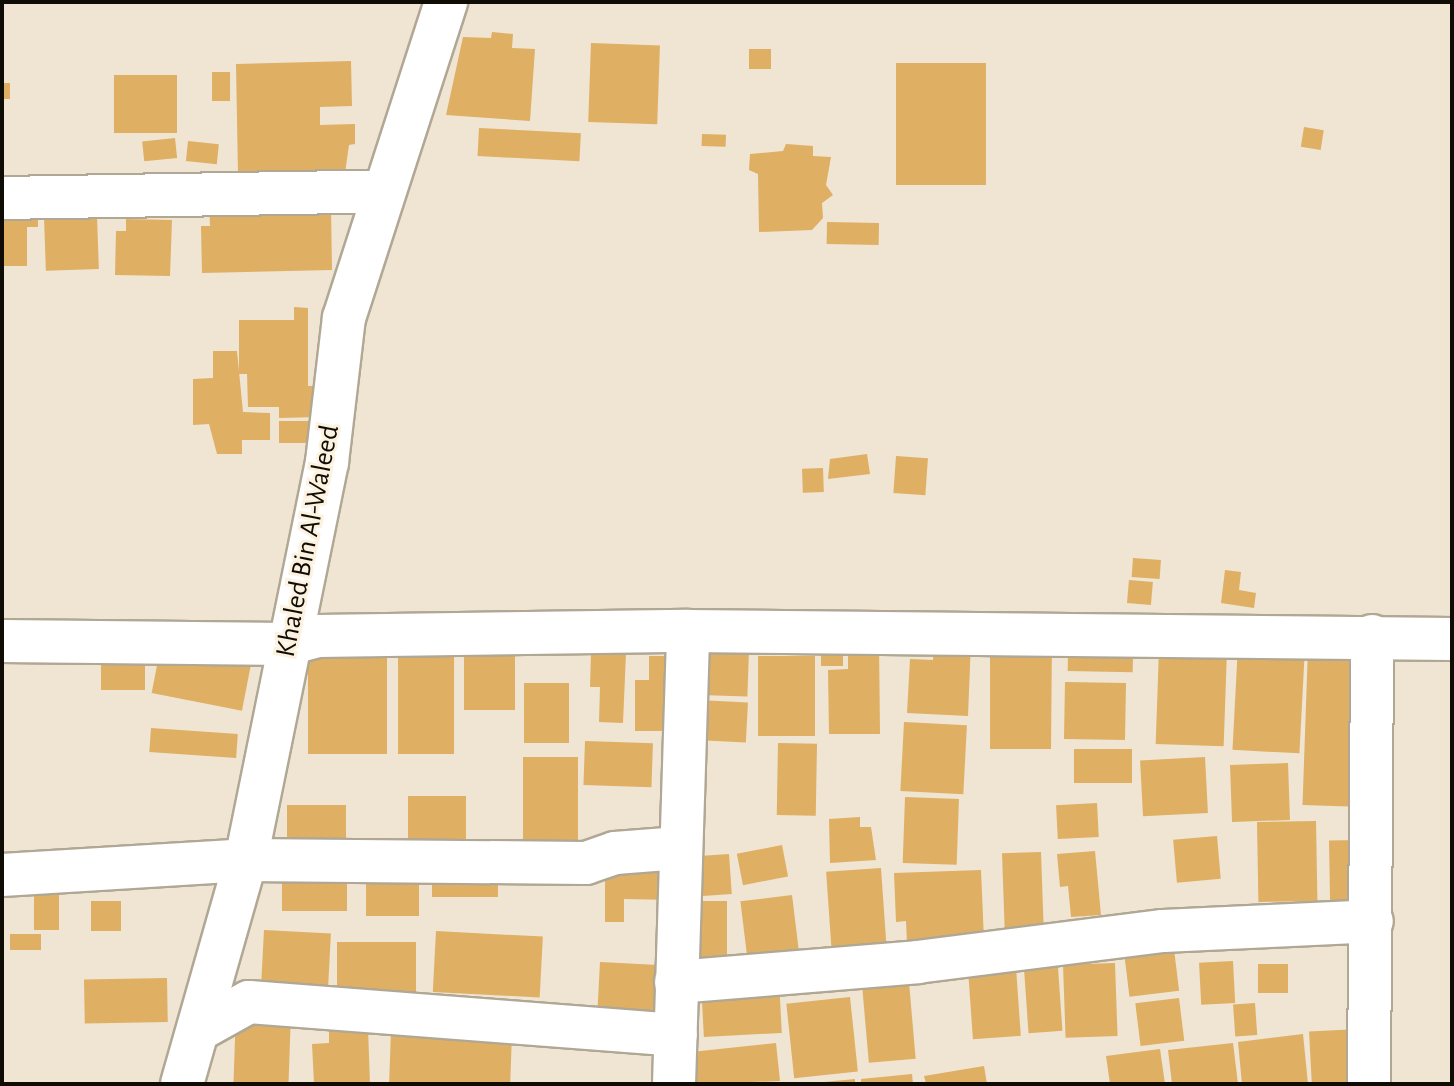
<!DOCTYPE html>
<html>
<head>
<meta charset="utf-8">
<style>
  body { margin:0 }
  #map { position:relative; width:1454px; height:1086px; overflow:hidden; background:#efe5d2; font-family:"Alegreya Sans",sans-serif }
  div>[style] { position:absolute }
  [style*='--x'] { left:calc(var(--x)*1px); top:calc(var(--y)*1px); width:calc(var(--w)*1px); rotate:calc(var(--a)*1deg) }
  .building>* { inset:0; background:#dfaf63; transform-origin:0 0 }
  .roads { filter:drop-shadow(2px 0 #b0a794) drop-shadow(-2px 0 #b0a794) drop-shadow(0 2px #b0a794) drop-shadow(0 -2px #b0a794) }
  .minor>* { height:42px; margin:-21px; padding:0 21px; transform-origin:21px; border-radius:21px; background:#fff }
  span { translate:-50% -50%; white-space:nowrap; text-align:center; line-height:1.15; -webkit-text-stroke:6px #fcf2df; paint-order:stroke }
  .street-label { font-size:28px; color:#0f0c06 }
  .frame { position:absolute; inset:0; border:4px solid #0f0c06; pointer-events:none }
</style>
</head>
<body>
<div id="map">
  <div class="building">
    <i style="clip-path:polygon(492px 32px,513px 34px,512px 48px,535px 49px,530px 121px,446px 115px,463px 37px,491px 38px)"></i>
    <i style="left:591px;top:43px;width:69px;height:79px;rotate:2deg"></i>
    <i style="left:749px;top:49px;width:22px;height:20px"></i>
    <i style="clip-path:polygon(351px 61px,352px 106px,320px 107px,320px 125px,355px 124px,355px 144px,349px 145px,345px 173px,238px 175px,236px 64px)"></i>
    <i style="left:896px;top:63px;width:90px;height:122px"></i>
    <i style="left:212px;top:72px;width:18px;height:29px"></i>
    <i style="left:177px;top:75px;width:58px;height:63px;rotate:90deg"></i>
    <i style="left:2px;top:83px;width:8px;height:16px"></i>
    <i style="left:1304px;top:127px;width:20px;height:20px;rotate:9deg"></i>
    <i style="left:479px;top:128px;width:102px;height:28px;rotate:3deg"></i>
    <i style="left:702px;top:134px;width:24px;height:12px;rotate:2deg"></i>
    <i style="left:175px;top:138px;width:20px;height:33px;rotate:84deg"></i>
    <i style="left:188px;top:141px;width:31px;height:20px;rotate:6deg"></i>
    <i style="clip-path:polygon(786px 144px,813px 146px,813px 156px,831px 157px,826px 185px,833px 195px,822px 203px,823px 218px,812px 230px,759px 232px,758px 174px,749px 170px,750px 154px,783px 151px)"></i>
    <i style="clip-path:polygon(209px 202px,331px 207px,332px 270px,202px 273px,201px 226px,210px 226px)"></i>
    <i style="clip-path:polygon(2px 213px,38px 213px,38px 227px,27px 227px,27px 266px,2px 266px)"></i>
    <i style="left:97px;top:216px;width:53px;height:53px;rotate:88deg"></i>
    <i style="clip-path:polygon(126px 219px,172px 220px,170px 276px,115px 275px,116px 231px,126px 231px)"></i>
    <i style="left:827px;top:222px;width:52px;height:22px;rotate:1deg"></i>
    <i style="clip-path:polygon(294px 307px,308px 308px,308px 386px,320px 386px,320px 417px,279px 418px,279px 407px,248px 407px,247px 374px,239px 374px,239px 320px,294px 320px)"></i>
    <i style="clip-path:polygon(213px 351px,237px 351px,243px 412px,270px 413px,270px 440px,242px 440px,242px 454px,217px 454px,209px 424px,193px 425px,193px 379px,213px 378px)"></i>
    <i style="left:279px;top:421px;width:37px;height:22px"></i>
    <i style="clip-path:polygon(867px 454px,870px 474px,828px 479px,830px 459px)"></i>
    <i style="left:896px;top:456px;width:32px;height:37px;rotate:4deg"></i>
    <i style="left:823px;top:468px;width:24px;height:21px;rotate:88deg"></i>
    <i style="left:1133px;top:558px;width:28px;height:19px;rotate:4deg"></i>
    <i style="clip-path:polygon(1225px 570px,1241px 572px,1239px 590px,1256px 593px,1254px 608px,1221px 603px)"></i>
    <i style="left:1129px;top:580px;width:24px;height:23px;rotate:5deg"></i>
    <i style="left:843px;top:637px;width:29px;height:22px;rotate:90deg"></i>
    <i style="clip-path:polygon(1052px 638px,1051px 749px,990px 749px,990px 655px)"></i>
    <i style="left:398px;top:640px;width:56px;height:114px"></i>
    <i style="clip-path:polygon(934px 640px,971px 641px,968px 716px,907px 713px,910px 659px,933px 660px)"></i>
    <i style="left:308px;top:644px;width:79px;height:110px"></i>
    <i style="left:464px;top:644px;width:51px;height:66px"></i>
    <i style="clip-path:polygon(848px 644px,879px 644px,880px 734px,829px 734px,828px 670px,848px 669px)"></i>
    <i style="left:161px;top:645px;width:92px;height:49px;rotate:11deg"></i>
    <i style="left:1238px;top:645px;width:67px;height:105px;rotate:3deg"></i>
    <i style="left:1308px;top:648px;width:54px;height:157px;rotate:2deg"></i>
    <i style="left:101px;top:649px;width:44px;height:41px"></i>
    <i style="left:702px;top:649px;width:47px;height:46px;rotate:2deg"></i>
    <i style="left:1159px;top:649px;width:68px;height:95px;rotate:2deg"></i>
    <i style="clip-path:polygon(591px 652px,626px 653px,623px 723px,599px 722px,600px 687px,590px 687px)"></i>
    <i style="left:1068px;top:653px;width:65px;height:18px;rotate:1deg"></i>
    <i style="clip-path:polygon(649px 656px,673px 656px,673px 731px,635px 731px,635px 680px,649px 680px)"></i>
    <i style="left:758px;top:656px;width:57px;height:80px"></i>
    <i style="left:1065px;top:682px;width:61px;height:57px;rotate:1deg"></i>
    <i style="left:524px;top:683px;width:45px;height:60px"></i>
    <i style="left:698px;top:700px;width:50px;height:40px;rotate:3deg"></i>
    <i style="left:904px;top:722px;width:63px;height:69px;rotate:3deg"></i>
    <i style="left:151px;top:728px;width:87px;height:24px;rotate:4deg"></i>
    <i style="left:585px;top:741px;width:68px;height:44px;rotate:2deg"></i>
    <i style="left:778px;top:743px;width:39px;height:72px;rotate:1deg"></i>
    <i style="left:1074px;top:749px;width:58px;height:34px"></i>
    <i style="left:578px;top:757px;width:102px;height:55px;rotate:90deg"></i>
    <i style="left:1205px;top:757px;width:56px;height:65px;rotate:87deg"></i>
    <i style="left:1288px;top:763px;width:57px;height:58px;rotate:88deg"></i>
    <i style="left:408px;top:796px;width:58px;height:58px"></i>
    <i style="left:905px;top:797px;width:54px;height:66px;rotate:2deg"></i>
    <i style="left:1097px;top:803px;width:34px;height:41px;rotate:87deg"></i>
    <i style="left:287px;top:805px;width:59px;height:40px"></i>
    <i style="clip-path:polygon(860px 817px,860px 827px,871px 827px,876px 860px,830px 863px,829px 819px)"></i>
    <i style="left:1316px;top:821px;width:80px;height:59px;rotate:89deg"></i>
    <i style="left:1217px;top:836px;width:43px;height:44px;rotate:85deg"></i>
    <i style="left:1360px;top:840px;width:60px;height:31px;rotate:89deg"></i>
    <i style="left:782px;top:845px;width:32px;height:46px;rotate:79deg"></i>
    <i style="clip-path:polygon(1095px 851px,1101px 915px,1071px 917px,1068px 886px,1060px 887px,1057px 854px)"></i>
    <i style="left:1041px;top:852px;width:78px;height:39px;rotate:88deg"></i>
    <i style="left:729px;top:854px;width:40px;height:44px;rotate:86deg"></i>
    <i style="left:282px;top:861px;width:65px;height:50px"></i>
    <i style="clip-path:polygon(605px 862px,672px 862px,672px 900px,624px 899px,624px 922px,605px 922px)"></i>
    <i style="left:432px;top:863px;width:66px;height:34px"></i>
    <i style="left:366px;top:864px;width:53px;height:52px"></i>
    <i style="left:881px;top:868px;width:76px;height:55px;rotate:86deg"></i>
    <i style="clip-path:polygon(981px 870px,984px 940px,907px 943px,906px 921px,896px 922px,894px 873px)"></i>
    <i style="left:34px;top:892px;width:25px;height:38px"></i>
    <i style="left:792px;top:895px;width:58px;height:52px;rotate:83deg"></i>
    <i style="left:121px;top:901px;width:30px;height:30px;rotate:90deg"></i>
    <i style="left:687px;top:901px;width:40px;height:62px"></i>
    <i style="left:264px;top:930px;width:67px;height:62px;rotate:3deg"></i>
    <i style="left:436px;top:931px;width:107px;height:61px;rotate:3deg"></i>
    <i style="left:10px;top:934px;width:31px;height:16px"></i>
    <i style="left:1173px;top:941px;width:50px;height:50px;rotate:83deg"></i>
    <i style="left:337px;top:942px;width:79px;height:53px"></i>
    <i style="left:1015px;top:953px;width:83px;height:48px;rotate:86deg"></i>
    <i style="left:1057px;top:953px;width:78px;height:34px;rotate:86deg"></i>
    <i style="left:1233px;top:961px;width:42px;height:34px;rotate:87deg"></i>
    <i style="left:600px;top:962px;width:73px;height:51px;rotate:3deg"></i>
    <i style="left:1115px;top:963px;width:73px;height:52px;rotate:88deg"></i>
    <i style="left:1288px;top:964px;width:29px;height:30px;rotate:90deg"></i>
    <i style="left:908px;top:971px;width:88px;height:47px;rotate:85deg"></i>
    <i style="left:167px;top:978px;width:44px;height:83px;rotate:89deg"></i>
    <i style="left:779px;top:980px;width:53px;height:78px;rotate:87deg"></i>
    <i style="left:850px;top:997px;width:75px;height:64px;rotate:84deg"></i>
    <i style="left:1179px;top:998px;width:43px;height:44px;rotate:83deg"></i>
    <i style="left:1255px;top:1003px;width:32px;height:22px;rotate:86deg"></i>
    <i style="left:236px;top:1011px;width:55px;height:73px;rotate:2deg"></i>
    <i style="clip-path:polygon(368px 1028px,370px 1084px,314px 1084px,312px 1044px,329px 1043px,329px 1030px)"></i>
    <i style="left:1359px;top:1029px;width:55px;height:50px;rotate:87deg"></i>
    <i style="left:391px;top:1030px;width:121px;height:54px;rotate:2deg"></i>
    <i style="clip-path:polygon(1303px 1034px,1308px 1084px,1242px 1084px,1238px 1042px)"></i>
    <i style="clip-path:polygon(776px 1043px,780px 1081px,694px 1084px,691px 1052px)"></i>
    <i style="clip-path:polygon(1233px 1043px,1238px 1084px,1172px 1084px,1168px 1050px)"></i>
    <i style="clip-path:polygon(1160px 1049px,1165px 1084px,1110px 1084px,1106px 1056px)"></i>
    <i style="clip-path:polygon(984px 1066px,987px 1084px,926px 1084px,924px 1076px)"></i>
    <i style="clip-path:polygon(912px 1074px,913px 1084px,861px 1084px,861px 1079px)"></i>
    <i style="clip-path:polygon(855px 1079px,855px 1084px,824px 1084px,824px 1082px)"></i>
  </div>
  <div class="roads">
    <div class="minor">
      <i style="--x:2;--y:198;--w:382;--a:-1"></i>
      <i style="--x:2;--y:641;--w:286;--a:0.6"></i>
      <i style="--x:288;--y:644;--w:30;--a:-15"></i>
      <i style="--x:317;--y:636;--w:371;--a:-0.8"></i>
      <i style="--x:688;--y:631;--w:764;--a:0.6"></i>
      <i style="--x:2;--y:875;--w:244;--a:-3.5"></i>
      <i style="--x:246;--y:860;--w:340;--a:0.5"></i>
      <i style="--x:586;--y:863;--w:31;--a:-19"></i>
      <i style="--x:615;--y:853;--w:65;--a:-4.4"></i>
      <i style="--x:676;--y:982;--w:242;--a:-4.7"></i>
      <i style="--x:917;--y:962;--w:248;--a:-7.2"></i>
      <i style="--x:1163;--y:931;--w:209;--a:-2.7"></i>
      <i style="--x:200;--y:1029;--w:56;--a:-28.9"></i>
      <i style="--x:249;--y:1002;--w:428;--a:4.4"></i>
      <i style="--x:182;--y:1084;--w:233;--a:-74.1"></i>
      <i style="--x:246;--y:860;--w:406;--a:-78.5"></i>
      <i style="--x:327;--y:462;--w:145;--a:-83.3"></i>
      <i style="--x:344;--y:318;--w:332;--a:-72.1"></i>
      <i style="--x:674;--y:1084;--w:453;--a:-88.2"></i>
      <i style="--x:1369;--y:1084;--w:448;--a:-89.6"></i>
    </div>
  </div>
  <div class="street-label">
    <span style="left:308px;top:541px;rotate:-79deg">Khaled Bin Al-Waleed</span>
  </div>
  <div class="frame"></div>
</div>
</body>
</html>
